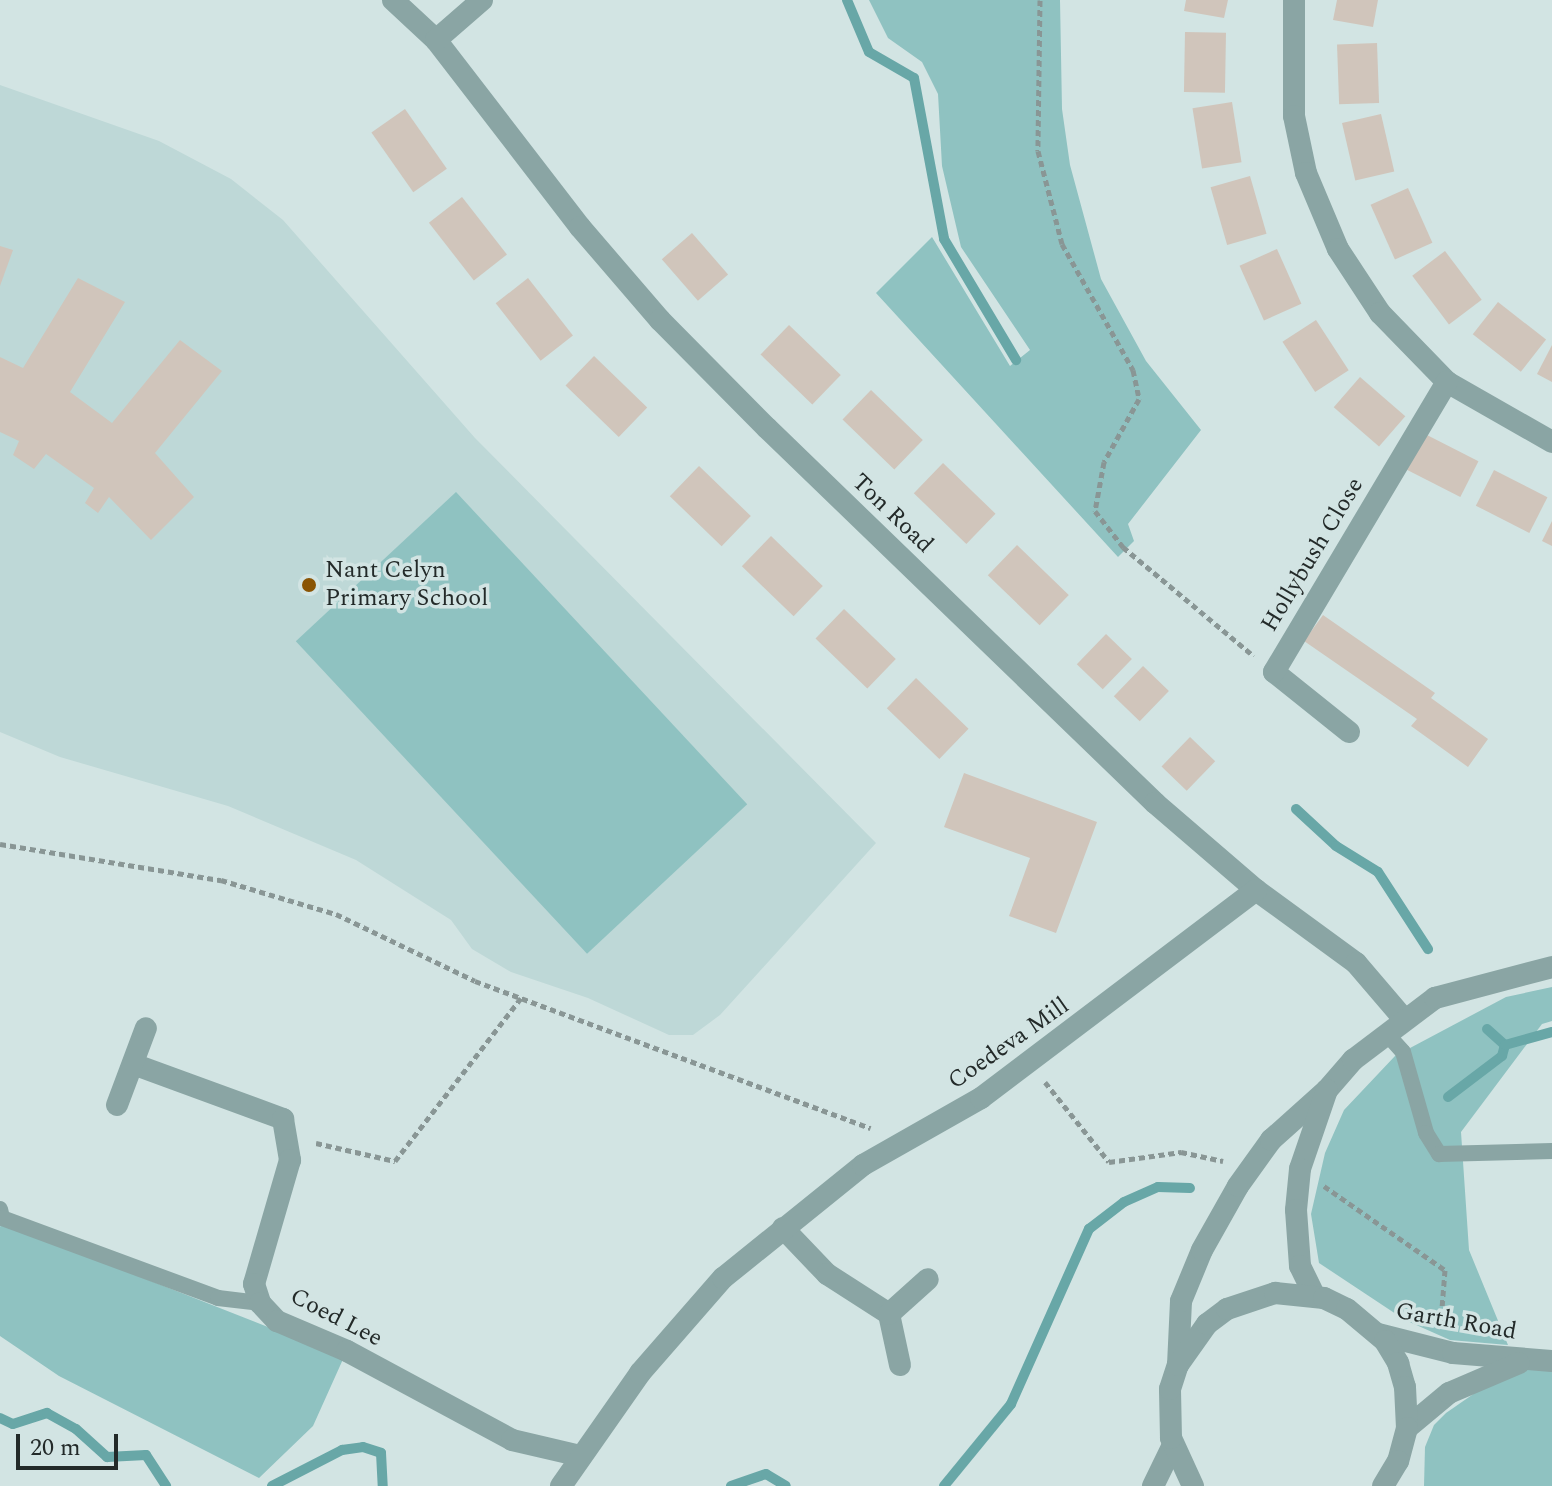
<!DOCTYPE html>
<html>
<head>
<meta charset="utf-8">
<style>
  body { margin:0 }
  #map { position:relative; width:1552px; height:1486px; overflow:hidden; background:#d2e4e3; font-family:Spectral,serif }
  div>[style] { position:absolute }
  [style*='--x'] { left:calc(var(--x)*1px); top:calc(var(--y)*1px); width:calc(var(--w)*1px); rotate:calc(var(--a)*1deg) }
  .built>* { inset:0; background:#bed8d7 }
  .green>* { inset:0; background:#8fc2c1; transform-origin:0 0 }
  .stream>* { height:10px; margin:-5px; padding:0 5px; transform-origin:5px; border-radius:5px; background:#68a7a7 }
  .building>* { inset:0; background:#d0c5bb; transform-origin:0 0 }
  .path>* { height:5px; margin-top:-2.5px; transform-origin:0; background:repeating-linear-gradient(90deg,#899695 0 6px,transparent 0 10px) }
  .service>* { height:16px; margin:-8px; padding:0 8px; transform-origin:8px; border-radius:8px; background:#8aa5a4 }
  .minor>* { height:22px; margin:-11px; padding:0 11px; transform-origin:11px; border-radius:11px; background:#8aa5a4 }
  .tertiary>* { height:22px; margin:-11px; padding:0 11px; transform-origin:11px; border-radius:11px; background:#8aa5a4 }
  .dots>* { width:22px; height:22px; translate:-50% -50%; box-sizing:border-box; border:4px solid #d2e4e3; border-radius:50% }
  span { translate:-50% -50%; white-space:nowrap; text-align:center; line-height:1.15; -webkit-text-stroke:7px #d2e4e3; paint-order:stroke }
  .street-label { font-size:24px; color:#232a29 }
  .poi-label { font-size:24px; color:#232a29 }
  .left { translate:0 -50%; text-align:left }
  .scale { position:absolute; left:16px; top:1434px; width:102px; height:36px; box-sizing:border-box; border:4px solid #232a29; border-top:0; padding-left:10px; font-size:24px; line-height:28px; white-space:nowrap; color:#232a29; -webkit-text-stroke:6px #d2e4e3; paint-order:stroke }
</style>
</head>
<body>
<div id="map">
  <div class="built">
    <i style="clip-path:polygon(0 85px,159px 141px,231px 179px,283px 220px,475px 438px,876px 843px,720px 1015px,693px 1035px,669px 1035px,588px 998px,511px 972px,472px 949px,451px 920px,356px 860px,228px 806px,60px 757px,0 732px)"></i>
  </div>
  <div class="green">
    <i style="clip-path:polygon(869px 0,1060px 0,1062px 109px,1070px 165px,1101px 279px,1146px 361px,1201px 430px,1128px 524px,1134px 541px,1118px 557px,876px 293px,932px 237px,1010px 366px,1030px 350px,961px 247px,942px 166px,938px 94px,922px 62px,888px 38px)"></i>
    <i style="left:456px;top:492px;width:427px;height:219px;rotate:47deg"></i>
    <i style="clip-path:polygon(1552px 987px,1552px 1021px,1542px 1024px,1461px 1132px,1469px 1250px,1508px 1345px,1450px 1340px,1405px 1320px,1319px 1263px,1311px 1214px,1325px 1153px,1344px 1110px,1395px 1056px,1506px 997px)"></i>
    <i style="clip-path:polygon(5px 1214px,57px 1244px,344px 1357px,313px 1426px,259px 1478px,59px 1376px,0 1336px,0 1227px)"></i>
    <i style="clip-path:polygon(1552px 1367px,1552px 1486px,1424px 1486px,1425px 1447px,1434px 1425px,1446px 1413px,1485px 1386px,1528px 1369px)"></i>
  </div>
  <div class="stream">
    <i style="--x:847;--y:0;--w:56;--a:67.1"></i>
    <i style="--x:869;--y:52;--w:52;--a:30"></i>
    <i style="--x:914;--y:78;--w:164;--a:79.4"></i>
    <i style="--x:944;--y:239;--w:141;--a:59.2"></i>
    <i style="--x:1296;--y:809;--w:54;--a:42.8"></i>
    <i style="--x:1336;--y:846;--w:49;--a:31.8"></i>
    <i style="--x:1378;--y:872;--w:92;--a:57"></i>
    <i style="--x:1487;--y:1029;--w:24;--a:42"></i>
    <i style="--x:1448;--y:1097;--w:68;--a:-37.2"></i>
    <i style="--x:1502;--y:1056;--w:11;--a:-75"></i>
    <i style="--x:1505;--y:1045;--w:49;--a:-15.5"></i>
    <i style="--x:0;--y:1418;--w:14;--a:25"></i>
    <i style="--x:13;--y:1424;--w:36;--a:-18"></i>
    <i style="--x:47;--y:1413;--w:33;--a:29"></i>
    <i style="--x:76;--y:1429;--w:42;--a:42.1"></i>
    <i style="--x:107;--y:1457;--w:39;--a:-3"></i>
    <i style="--x:146;--y:1455;--w:37;--a:57"></i>
    <i style="--x:272;--y:1486;--w:79;--a:-27.2"></i>
    <i style="--x:342;--y:1450;--w:21;--a:-8"></i>
    <i style="--x:363;--y:1447;--w:19;--a:18"></i>
    <i style="--x:381;--y:1453;--w:33;--a:87"></i>
    <i style="--x:731;--y:1486;--w:37;--a:-19"></i>
    <i style="--x:766;--y:1474;--w:23;--a:31"></i>
    <i style="--x:944;--y:1486;--w:106;--a:-50.7"></i>
    <i style="--x:1011;--y:1404;--w:192;--a:-66"></i>
    <i style="--x:1089;--y:1229;--w:44;--a:-37.6"></i>
    <i style="--x:1124;--y:1202;--w:37;--a:-24"></i>
    <i style="--x:1158;--y:1187;--w:32;--a:2"></i>
  </div>
  <div class="building">
    <i style="clip-path:polygon(1186px 0,1228px 0,1224px 18px,1184px 11px)"></i>
    <i style="clip-path:polygon(1337px 0,1378px 0,1373px 27px,1333px 20px)"></i>
    <i style="left:1185px;top:32px;width:41px;height:60px;rotate:1deg"></i>
    <i style="left:1377px;top:43px;width:60px;height:40px;rotate:88deg"></i>
    <i style="left:1232px;top:102px;width:61px;height:40px;rotate:81deg"></i>
    <i style="left:405px;top:109px;width:73px;height:41px;rotate:55deg"></i>
    <i style="left:1381px;top:114px;width:59px;height:40px;rotate:77deg"></i>
    <i style="left:1250px;top:176px;width:60px;height:41px;rotate:74deg"></i>
    <i style="left:1408px;top:188px;width:60px;height:41px;rotate:66deg"></i>
    <i style="left:462px;top:197px;width:73px;height:42px;rotate:52deg"></i>
    <i style="left:692px;top:233px;width:55px;height:40px;rotate:49deg"></i>
    <i style="clip-path:polygon(0 246px,13px 250px,0 286px)"></i>
    <i style="left:1277px;top:249px;width:60px;height:41px;rotate:66deg"></i>
    <i style="left:1445px;top:251px;width:61px;height:41px;rotate:53deg"></i>
    <i style="clip-path:polygon(78px 278px,125px 302px,70px 392px,112px 423px,180px 340px,222px 371px,155px 453px,194px 497px,151px 540px,109px 497px,98px 513px,85px 503px,94px 488px,46px 454px,34px 469px,13px 455px,19px 441px,0 432px,0 357px,23px 368px)"></i>
    <i style="left:528px;top:278px;width:73px;height:41px;rotate:52deg"></i>
    <i style="left:1498px;top:302px;width:61px;height:41px;rotate:38deg"></i>
    <i style="left:1316px;top:320px;width:60px;height:40px;rotate:57deg"></i>
    <i style="left:789px;top:325px;width:72px;height:41px;rotate:44deg"></i>
    <i style="clip-path:polygon(1552px 345px,1552px 382px,1537px 374px)"></i>
    <i style="left:594px;top:356px;width:74px;height:41px;rotate:44deg"></i>
    <i style="left:1360px;top:377px;width:60px;height:40px;rotate:41deg"></i>
    <i style="left:871px;top:390px;width:72px;height:41px;rotate:44deg"></i>
    <i style="left:1425px;top:434px;width:60px;height:40px;rotate:27deg"></i>
    <i style="left:943px;top:463px;width:73px;height:42px;rotate:44deg"></i>
    <i style="left:699px;top:466px;width:72px;height:42px;rotate:44deg"></i>
    <i style="left:1494px;top:470px;width:60px;height:40px;rotate:27deg"></i>
    <i style="clip-path:polygon(1552px 521px,1552px 546px,1542px 541px)"></i>
    <i style="left:771px;top:536px;width:72px;height:42px;rotate:44deg"></i>
    <i style="left:1017px;top:545px;width:72px;height:42px;rotate:44deg"></i>
    <i style="left:844px;top:609px;width:72px;height:41px;rotate:44deg"></i>
    <i style="clip-path:polygon(1323px 615px,1435px 693px,1431px 698px,1488px 739px,1468px 767px,1411px 726px,1417px 719px,1304px 641px)"></i>
    <i style="left:1106px;top:634px;width:36px;height:42px;rotate:44deg"></i>
    <i style="left:1143px;top:666px;width:36px;height:42px;rotate:44deg"></i>
    <i style="left:916px;top:678px;width:73px;height:42px;rotate:44deg"></i>
    <i style="left:1190px;top:737px;width:35px;height:41px;rotate:44deg"></i>
    <i style="clip-path:polygon(964px 773px,1097px 822px,1056px 933px,1009px 916px,1030px 858px,944px 827px)"></i>
  </div>
  <div class="path">
    <i style="--x:1040;--y:0;--w:151;--a:90.8"></i>
    <i style="--x:1038;--y:151;--w:96;--a:75.5"></i>
    <i style="--x:1062;--y:244;--w:145;--a:60.6"></i>
    <i style="--x:1133;--y:370;--w:30;--a:78"></i>
    <i style="--x:1139;--y:399;--w:72;--a:119.1"></i>
    <i style="--x:1104;--y:462;--w:50;--a:100.4"></i>
    <i style="--x:1095;--y:511;--w:46;--a:52.1"></i>
    <i style="--x:1123;--y:547;--w:170;--a:39.8"></i>
    <i style="--x:0;--y:844;--w:224;--a:9.3"></i>
    <i style="--x:221;--y:880;--w:120;--a:16.5"></i>
    <i style="--x:336;--y:914;--w:154;--a:25.7"></i>
    <i style="--x:475;--y:981;--w:422;--a:20.4"></i>
    <i style="--x:1045;--y:1082;--w:102;--a:51.3"></i>
    <i style="--x:1109;--y:1162;--w:73;--a:-7.9"></i>
    <i style="--x:1181;--y:1152;--w:43;--a:12.1"></i>
    <i style="--x:316;--y:1143;--w:81;--a:12.8"></i>
    <i style="--x:395;--y:1161;--w:206;--a:-52.3"></i>
    <i style="--x:1324;--y:1186;--w:147;--a:34.8"></i>
    <i style="--x:1445;--y:1270;--w:51;--a:94.5"></i>
  </div>
  <div class="service">
    <i style="--x:1386;--y:1033;--w:25;--a:48"></i>
    <i style="--x:1403;--y:1052;--w:84;--a:74.1"></i>
    <i style="--x:1426;--y:1133;--w:25;--a:58"></i>
    <i style="--x:1439;--y:1154;--w:113;--a:-1.5"></i>
    <i style="--x:0;--y:1209;--w:9;--a:77"></i>
    <i style="--x:2;--y:1218;--w:230;--a:20.3"></i>
    <i style="--x:218;--y:1298;--w:42;--a:6.8"></i>
  </div>
  <div class="minor">
    <i style="--x:393;--y:0;--w:59;--a:42.9"></i>
    <i style="--x:436;--y:40;--w:236;--a:52.4"></i>
    <i style="--x:580;--y:227;--w:123;--a:49.3"></i>
    <i style="--x:660;--y:320;--w:152;--a:45.3"></i>
    <i style="--x:767;--y:428;--w:540;--a:44.02"></i>
    <i style="--x:1155;--y:803;--w:133;--a:40.7"></i>
    <i style="--x:1256;--y:890;--w:124;--a:36.1"></i>
    <i style="--x:1356;--y:963;--w:72;--a:49.5"></i>
    <i style="--x:1294;--y:0;--w:116;--a:90"></i>
    <i style="--x:1294;--y:116;--w:58;--a:78.1"></i>
    <i style="--x:1306;--y:173;--w:82;--a:67.2"></i>
    <i style="--x:1338;--y:249;--w:77;--a:56.7"></i>
    <i style="--x:1380;--y:313;--w:96;--a:45.8"></i>
    <i style="--x:1447;--y:382;--w:121;--a:29.7"></i>
    <i style="--x:436;--y:40;--w:61;--a:-41"></i>
    <i style="--x:1349;--y:732;--w:96;--a:-141.3"></i>
    <i style="--x:1274;--y:672;--w:338;--a:-59.2"></i>
    <i style="--x:133;--y:1064;--w:160;--a:20.1"></i>
    <i style="--x:283;--y:1119;--w:42;--a:80.3"></i>
    <i style="--x:290;--y:1160;--w:129;--a:106.2"></i>
    <i style="--x:254;--y:1284;--w:20;--a:72"></i>
    <i style="--x:260;--y:1303;--w:25;--a:47"></i>
    <i style="--x:277;--y:1321;--w:76;--a:23.2"></i>
    <i style="--x:347;--y:1351;--w:187;--a:28.3"></i>
    <i style="--x:512;--y:1440;--w:71;--a:13.1"></i>
    <i style="--x:1327;--y:1090;--w:40;--a:-49"></i>
    <i style="--x:1353;--y:1060;--w:103;--a:-37.1"></i>
    <i style="--x:1435;--y:998;--w:121;--a:-14.8"></i>
    <i style="--x:117;--y:1105;--w:82;--a:-69.4"></i>
    <i style="--x:783;--y:1228;--w:64;--a:46.3"></i>
    <i style="--x:827;--y:1274;--w:74;--a:32.8"></i>
    <i style="--x:1378;--y:1334;--w:77;--a:14.2"></i>
    <i style="--x:1453;--y:1353;--w:99;--a:4.6"></i>
    <i style="--x:900;--y:1365;--w:52;--a:-102.2"></i>
    <i style="--x:889;--y:1314;--w:52;--a:-41.9"></i>
    <i style="--x:1178;--y:1365;--w:64;--a:-87.3"></i>
    <i style="--x:1181;--y:1301;--w:55;--a:-67.6"></i>
    <i style="--x:1202;--y:1250;--w:73;--a:-60.6"></i>
    <i style="--x:1238;--y:1186;--w:57;--a:-54.3"></i>
    <i style="--x:1271;--y:1140;--w:75;--a:-41.8"></i>
    <i style="--x:1327;--y:1090;--w:83;--a:108.9"></i>
    <i style="--x:1300;--y:1169;--w:41;--a:95.6"></i>
    <i style="--x:1296;--y:1210;--w:56;--a:85.9"></i>
    <i style="--x:1300;--y:1266;--w:34;--a:64"></i>
    <i style="--x:1407;--y:1428;--w:55;--a:-39.8"></i>
    <i style="--x:1449;--y:1393;--w:76;--a:-23.2"></i>
    <i style="--x:561;--y:1486;--w:138;--a:-55"></i>
    <i style="--x:640;--y:1373;--w:126;--a:-48.9"></i>
    <i style="--x:723;--y:1278;--w:180;--a:-38.9"></i>
    <i style="--x:863;--y:1165;--w:136;--a:-29.6"></i>
    <i style="--x:981;--y:1098;--w:345;--a:-37.1"></i>
  </div>
  <div class="tertiary">
    <i style="--x:1153;--y:1486;--w:46;--a:-64"></i>
    <i style="--x:1193;--y:1486;--w:53;--a:-114.6"></i>
    <i style="--x:1171;--y:1438;--w:49;--a:-91.2"></i>
    <i style="--x:1170;--y:1389;--w:25;--a:-72"></i>
    <i style="--x:1178;--y:1365;--w:50;--a:-54.7"></i>
    <i style="--x:1207;--y:1324;--w:25;--a:-37"></i>
    <i style="--x:1227;--y:1309;--w:51;--a:-18.4"></i>
    <i style="--x:1275;--y:1293;--w:49;--a:5.8"></i>
    <i style="--x:1324;--y:1298;--w:25;--a:26"></i>
    <i style="--x:1347;--y:1309;--w:50;--a:40.1"></i>
    <i style="--x:1385;--y:1341;--w:26;--a:59"></i>
    <i style="--x:1398;--y:1363;--w:25;--a:74"></i>
    <i style="--x:1405;--y:1387;--w:41;--a:87.2"></i>
    <i style="--x:1407;--y:1428;--w:34;--a:105"></i>
    <i style="--x:1398;--y:1461;--w:29;--a:121"></i>
  </div>
  <div class="dots">
    <i style="left:309px;top:585px;background:#8a5403"></i>
  </div>
  <div class="street-label">
    <span style="left:892px;top:514px;rotate:44deg">Ton Road</span>
    <span style="left:1313px;top:555px;rotate:-59deg">Hollybush Close</span>
    <span style="left:1009px;top:1044px;rotate:-35deg">Coedeva Mill</span>
    <span style="left:336px;top:1318px;rotate:27deg">Coed Lee</span>
    <span style="left:1456px;top:1322px;rotate:10deg">Garth Road</span>
  </div>
  <div class="poi-label">
    <span class="left" style="left:325px;top:585px">Nant Celyn<br>Primary School</span>
  </div>
  <div class="scale">20 m</div>
</div>
</body>
</html>
